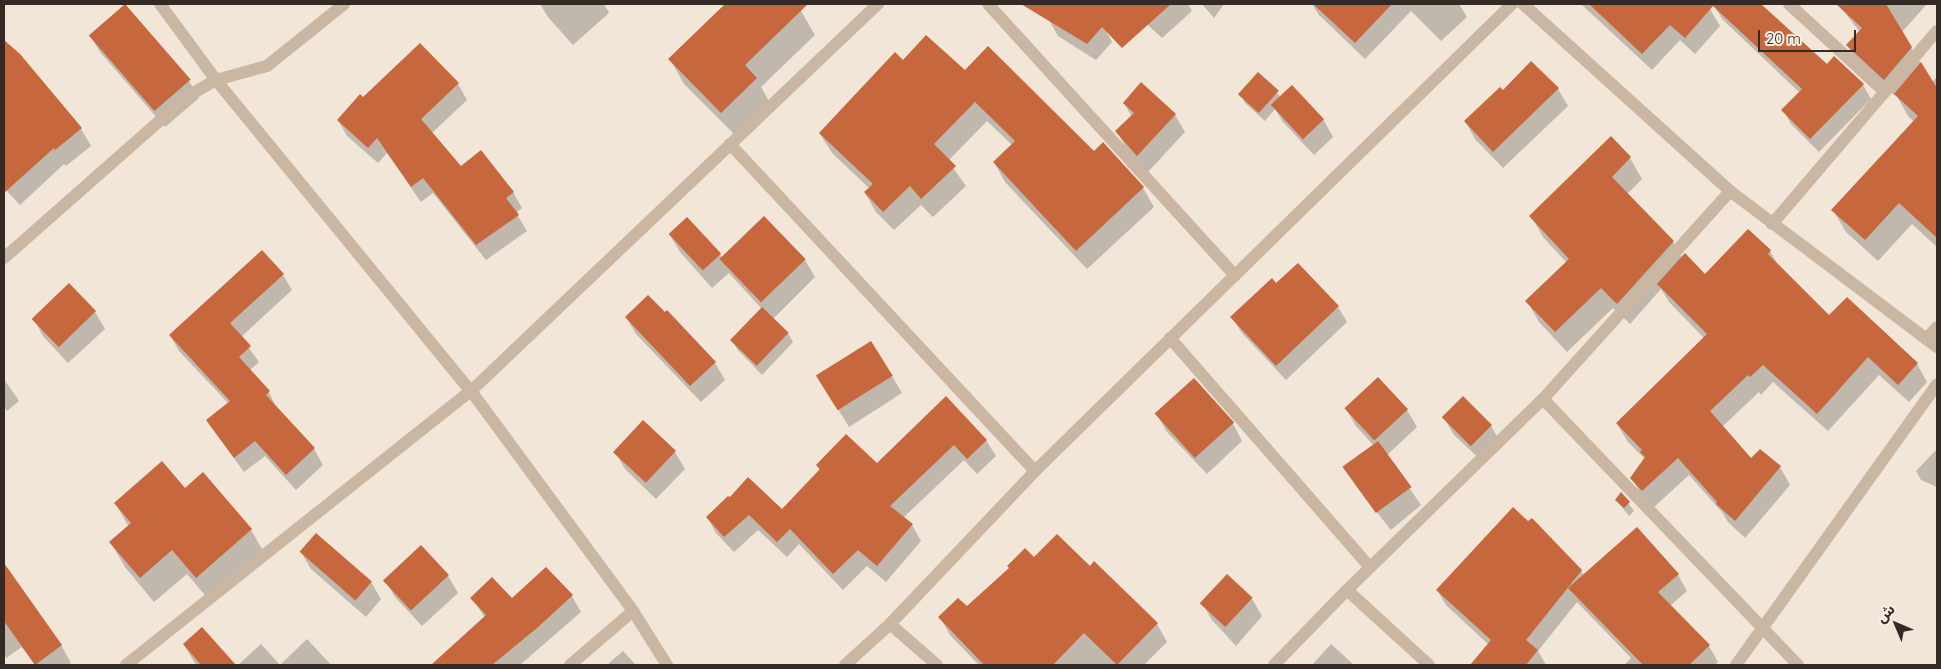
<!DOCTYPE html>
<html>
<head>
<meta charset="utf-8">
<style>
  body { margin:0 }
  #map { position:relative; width:1941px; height:669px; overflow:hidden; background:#f1e6d7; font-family:Quicksand,"Noto Sans Arabic",sans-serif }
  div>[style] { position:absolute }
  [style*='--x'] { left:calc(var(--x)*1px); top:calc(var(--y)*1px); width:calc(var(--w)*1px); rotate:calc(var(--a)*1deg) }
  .shadow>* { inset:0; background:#0003 }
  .building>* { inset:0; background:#c7673e; transform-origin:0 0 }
  .minor>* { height:12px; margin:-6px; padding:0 6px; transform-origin:6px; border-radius:6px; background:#c9b6a3 }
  span { translate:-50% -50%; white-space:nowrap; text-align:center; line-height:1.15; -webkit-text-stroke:4px #f9f0e3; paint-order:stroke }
  .frame { position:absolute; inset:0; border:5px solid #332a25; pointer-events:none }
  .north { position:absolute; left:1871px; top:599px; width:50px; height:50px; -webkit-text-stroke:4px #f9f0e3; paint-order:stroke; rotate:315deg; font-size:14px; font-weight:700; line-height:20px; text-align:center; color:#332a25 }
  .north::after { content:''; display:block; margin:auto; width:18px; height:22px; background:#332a25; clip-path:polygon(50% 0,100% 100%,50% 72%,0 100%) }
  .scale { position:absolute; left:1758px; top:30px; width:98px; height:22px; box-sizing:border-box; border:2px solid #332a25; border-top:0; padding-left:6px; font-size:15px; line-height:18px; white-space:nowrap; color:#332a25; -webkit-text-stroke:4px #f9f0e3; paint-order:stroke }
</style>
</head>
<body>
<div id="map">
  <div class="shadow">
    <i style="clip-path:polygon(540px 4px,604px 4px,609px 13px,573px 45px,548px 17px)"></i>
    <i style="clip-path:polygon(727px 4px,793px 4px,801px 11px,815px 35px,761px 87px,770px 103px,736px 136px,684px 84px,670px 59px)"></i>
    <i style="clip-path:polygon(1066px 4px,1103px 25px,1112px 42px,1096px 60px,1058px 36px,1049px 20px)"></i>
    <i style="clip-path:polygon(1130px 4px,1188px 4px,1192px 11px,1162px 38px,1136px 14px)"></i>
    <i style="clip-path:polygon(1202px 4px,1224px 4px,1214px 18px)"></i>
    <i style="clip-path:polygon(1312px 4px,1459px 4px,1467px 17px,1441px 41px,1411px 11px,1365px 59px,1319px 15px)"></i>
    <i style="clip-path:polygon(1581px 4px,1704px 4px,1710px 9px,1720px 26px,1695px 54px,1680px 40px,1652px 70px)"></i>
    <i style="clip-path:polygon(1715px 4px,1759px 4px,1827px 66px,1863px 85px,1871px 99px,1819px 152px,1791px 124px,1783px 110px,1800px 93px,1722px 19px,1714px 5px)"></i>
    <i style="clip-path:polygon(1838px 4px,1927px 4px,1902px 32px,1932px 82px,1937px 77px,1937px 247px,1912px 224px,1878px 261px,1846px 232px,1833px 210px,1914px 122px,1908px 116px,1895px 93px,1894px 95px,1856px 61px,1847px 45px,1860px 32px)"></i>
    <i style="clip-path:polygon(90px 35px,189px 81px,199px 98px,165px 127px,100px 52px)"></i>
    <i style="clip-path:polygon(4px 40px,81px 129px,91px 146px,66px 166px,64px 164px,20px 205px,4px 188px)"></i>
    <i style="clip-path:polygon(904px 61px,960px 77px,1094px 153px,1143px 188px,1154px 207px,1087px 269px,1005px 182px,994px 162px,1012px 145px,987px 121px,948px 161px,966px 186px,933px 217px,921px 205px,894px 230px,876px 212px,865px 193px,870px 189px,832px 153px,820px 134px)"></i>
    <i style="clip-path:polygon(1258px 74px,1281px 97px,1323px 119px,1333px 137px,1314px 155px,1283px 122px,1275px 109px,1265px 121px,1245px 103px,1240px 94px)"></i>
    <i style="clip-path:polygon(458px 84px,467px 100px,432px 133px,461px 167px,513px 192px,522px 208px,516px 213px,527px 231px,486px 260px,433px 193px,421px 202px,387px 153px,378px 163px,347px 136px,338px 120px,363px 99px)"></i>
    <i style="clip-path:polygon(1558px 89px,1568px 106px,1503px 168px,1475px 139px,1465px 121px,1503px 92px)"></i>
    <i style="clip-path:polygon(1124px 103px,1175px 115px,1185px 132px,1148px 172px,1127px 149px,1117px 132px,1132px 117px)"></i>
    <i style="clip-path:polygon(1611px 138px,1630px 158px,1642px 179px,1627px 194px,1673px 242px,1682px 258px,1705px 275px,1770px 251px,1780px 269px,1829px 317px,1917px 364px,1927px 382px,1909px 402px,1879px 375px,1828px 431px,1773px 382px,1761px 395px,1759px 392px,1722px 427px,1751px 460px,1780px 467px,1790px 485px,1745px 538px,1728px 522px,1722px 512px,1689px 475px,1653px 508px,1642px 496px,1632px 478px,1645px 459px,1628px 442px,1617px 424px,1704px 338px,1669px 302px,1661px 289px,1630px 324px,1613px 308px,1567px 352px,1539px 322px,1527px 301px,1567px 263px,1543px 237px,1531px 216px)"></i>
    <i style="clip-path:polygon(764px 218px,805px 260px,815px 277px,773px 319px,788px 333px,793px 342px,762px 375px,737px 349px,732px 340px,762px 309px,729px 273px,712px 288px,680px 252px,670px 235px,720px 254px,723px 259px)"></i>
    <i style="clip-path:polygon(283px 275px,292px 290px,241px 337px,259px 362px,250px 370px,269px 392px,277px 409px,314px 449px,323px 465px,296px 490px,265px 456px,244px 472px,207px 421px,229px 404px,179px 351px,170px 335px)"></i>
    <i style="clip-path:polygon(69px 285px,95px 312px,105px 329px,68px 363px,43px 336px,33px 318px)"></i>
    <i style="clip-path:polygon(1276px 285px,1338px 307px,1347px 322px,1286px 380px,1241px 332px,1232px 317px)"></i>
    <i style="clip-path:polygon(626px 317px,715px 363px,725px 380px,701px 402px,636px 334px)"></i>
    <i style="clip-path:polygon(892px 376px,902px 393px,849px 427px,828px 393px)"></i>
    <i style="clip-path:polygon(1378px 378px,1407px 410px,1417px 427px,1387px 455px,1421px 505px,1391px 530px,1356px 486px,1346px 469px,1374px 446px,1356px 426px,1346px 409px)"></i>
    <i style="clip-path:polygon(4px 379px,19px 401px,7px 411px,4px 408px)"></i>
    <i style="clip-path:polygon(946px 398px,986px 440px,996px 456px,977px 474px,964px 460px,903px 518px,912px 525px,921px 541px,886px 582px,867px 566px,843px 590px,799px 544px,787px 557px,758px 530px,734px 552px,716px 533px,707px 517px,782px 511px,820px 471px,817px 466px,877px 464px)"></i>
    <i style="clip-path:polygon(1463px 398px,1491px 426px,1501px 443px,1483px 462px,1454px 435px,1444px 418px)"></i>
    <i style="clip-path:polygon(1157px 415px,1233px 424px,1242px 441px,1207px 474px,1167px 432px)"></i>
    <i style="clip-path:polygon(644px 422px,675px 452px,685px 469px,656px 499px,625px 469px,615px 452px)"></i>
    <i style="clip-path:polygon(1937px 449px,1937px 487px,1921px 480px,1916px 471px)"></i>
    <i style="clip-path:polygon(203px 473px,251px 530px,265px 554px,210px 601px,187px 574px,154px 602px,125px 567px,111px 543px,129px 527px,115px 503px,185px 489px)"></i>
    <i style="clip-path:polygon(1621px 494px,1634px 511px,1629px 516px,1616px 500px)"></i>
    <i style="clip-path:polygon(421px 547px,448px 576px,458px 593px,422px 626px,395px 597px,385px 580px)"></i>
    <i style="clip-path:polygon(301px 552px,371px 582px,381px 599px,366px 617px,311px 569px)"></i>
    <i style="clip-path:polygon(1034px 559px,1090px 567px,1157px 624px,1167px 642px,1144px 665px,993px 665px,989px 660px,983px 665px,979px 665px,950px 635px,940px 617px,967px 608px)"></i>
    <i style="clip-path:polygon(4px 566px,61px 645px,71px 663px,67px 665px,35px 665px,22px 647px,6px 658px,4px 655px)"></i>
    <i style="clip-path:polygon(1581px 570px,1584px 576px,1678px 575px,1687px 591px,1670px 606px,1709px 646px,1718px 662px,1715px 665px,1624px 665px,1631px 658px,1577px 602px,1538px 651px,1546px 665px,1481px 665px,1477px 659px,1489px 645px,1446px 605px,1437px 590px)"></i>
    <i style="clip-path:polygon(1227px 576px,1252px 599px,1262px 616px,1236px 646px,1212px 620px,1202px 603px)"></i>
    <i style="clip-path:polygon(572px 596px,581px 612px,520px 665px,461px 665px,451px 648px,485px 618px,472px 598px,511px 600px)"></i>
    <i style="clip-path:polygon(202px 629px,235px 665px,196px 665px,184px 645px)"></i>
    <i style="clip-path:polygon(307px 639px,331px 665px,238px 665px,261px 644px,280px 665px)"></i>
    <i style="clip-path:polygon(1331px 644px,1354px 665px,1312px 665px)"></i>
    <i style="clip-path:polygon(623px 651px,636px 665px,607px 665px)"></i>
  </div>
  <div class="building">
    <i style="left:125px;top:4px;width:100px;height:48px;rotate:49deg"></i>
    <i style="clip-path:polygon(725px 4px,808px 4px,745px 65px,757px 78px,721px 113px,668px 59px)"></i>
    <i style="clip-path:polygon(1021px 4px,1171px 4px,1122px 48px,1102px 27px,1087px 44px)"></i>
    <i style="clip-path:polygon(1313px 4px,1392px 4px,1355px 43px)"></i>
    <i style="clip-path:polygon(1589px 4px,1761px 4px,1827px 64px,1834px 56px,1864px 84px,1810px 139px,1781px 110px,1802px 89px,1713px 6px,1685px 38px,1670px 25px,1642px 54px)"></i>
    <i style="clip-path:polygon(1836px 4px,1886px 4px,1912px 47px,1884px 80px,1846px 45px,1862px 28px)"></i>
    <i style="clip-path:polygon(926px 35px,965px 70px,988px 46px,1094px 151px,1103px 142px,1144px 187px,1076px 251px,993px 162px,1015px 141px,975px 102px,934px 144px,956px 166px,921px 199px,910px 186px,883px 212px,864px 192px,873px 184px,819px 133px,895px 52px,903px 60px)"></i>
    <i style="clip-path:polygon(4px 40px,20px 54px,82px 128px,55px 150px,54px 148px,4px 193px)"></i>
    <i style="clip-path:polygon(420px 43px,459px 83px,421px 119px,461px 166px,481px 150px,514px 192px,506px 198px,519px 215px,476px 245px,423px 178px,411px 187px,377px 138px,368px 148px,337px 120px,360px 94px,363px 97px)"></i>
    <i style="clip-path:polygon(1531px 61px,1559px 88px,1493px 152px,1464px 121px,1500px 87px,1503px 90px)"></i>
    <i style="clip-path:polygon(1921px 62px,1937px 88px,1937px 238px,1899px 203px,1865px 240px,1831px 210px,1918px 116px,1894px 94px)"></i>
    <i style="left:1258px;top:72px;width:28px;height:30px;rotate:42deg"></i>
    <i style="clip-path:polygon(1141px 82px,1176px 114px,1137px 156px,1115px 131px,1134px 113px,1123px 103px)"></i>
    <i style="left:1292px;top:85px;width:47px;height:29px;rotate:47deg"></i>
    <i style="clip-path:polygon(1611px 136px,1631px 157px,1612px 177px,1674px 241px,1617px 304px,1601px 288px,1555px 332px,1525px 301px,1569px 259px,1529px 216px)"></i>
    <i style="left:764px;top:216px;width:60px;height:62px;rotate:46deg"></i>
    <i style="left:687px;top:217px;width:50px;height:25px;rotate:47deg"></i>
    <i style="clip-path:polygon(1748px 229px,1771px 250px,1768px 254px,1829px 315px,1847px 297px,1918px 363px,1898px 385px,1868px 357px,1817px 414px,1763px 365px,1750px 377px,1748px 375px,1710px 411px,1751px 458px,1760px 449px,1781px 466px,1735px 521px,1716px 504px,1717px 502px,1678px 458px,1642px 491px,1630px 478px,1645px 457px,1640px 452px,1642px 450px,1616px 423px,1707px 334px,1657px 284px,1685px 253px,1705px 274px)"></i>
    <i style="clip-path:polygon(262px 250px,284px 274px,230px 323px,251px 346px,239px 357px,270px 391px,266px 395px,315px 448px,286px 475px,255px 441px,234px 458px,206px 420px,230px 401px,169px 335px)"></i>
    <i style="clip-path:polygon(1298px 263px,1339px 306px,1276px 366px,1230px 317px,1272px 278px,1276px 283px)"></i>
    <i style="left:69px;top:283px;width:39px;height:52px;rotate:46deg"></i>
    <i style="clip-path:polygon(648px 295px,665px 312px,667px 310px,716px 362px,690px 386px,625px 317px)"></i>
    <i style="left:762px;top:307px;width:37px;height:46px;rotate:44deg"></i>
    <i style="left:871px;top:341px;width:41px;height:65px;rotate:58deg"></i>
    <i style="left:1378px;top:377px;width:44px;height:46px;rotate:47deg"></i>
    <i style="left:1194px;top:378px;width:60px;height:53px;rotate:48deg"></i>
    <i style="clip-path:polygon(946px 396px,987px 440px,967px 459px,954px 445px,890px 506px,913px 524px,877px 566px,858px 550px,833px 574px,790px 529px,777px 542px,749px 515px,724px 537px,706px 517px,728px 496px,730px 497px,748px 477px,782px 509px,820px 469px,816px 465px,846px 434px,877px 463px)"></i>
    <i style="left:1463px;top:396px;width:41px;height:30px;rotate:45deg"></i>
    <i style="left:643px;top:420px;width:45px;height:44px;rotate:43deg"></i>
    <i style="left:1378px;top:441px;width:57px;height:44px;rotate:54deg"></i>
    <i style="clip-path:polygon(162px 461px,185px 488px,203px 472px,252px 529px,196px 578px,172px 550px,140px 578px,109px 542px,131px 523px,114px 503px)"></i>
    <i style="clip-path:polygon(1621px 492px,1630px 502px,1624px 508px,1615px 500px)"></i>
    <i style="clip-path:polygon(1513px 507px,1528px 521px,1532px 518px,1582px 570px,1526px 640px,1538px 650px,1526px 665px,1470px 665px,1491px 640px,1436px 590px)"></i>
    <i style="clip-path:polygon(1637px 527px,1679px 574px,1658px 592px,1710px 645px,1689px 665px,1643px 665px,1568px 588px)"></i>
    <i style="left:316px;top:533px;width:74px;height:25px;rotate:41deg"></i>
    <i style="clip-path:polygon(1057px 534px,1090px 566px,1094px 561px,1158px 623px,1117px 665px,1084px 633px,1053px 665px,984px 665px,938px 617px,958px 598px,967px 606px,1009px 568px,1007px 566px,1025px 548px,1034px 557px)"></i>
    <i style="left:421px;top:545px;width:41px;height:52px;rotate:47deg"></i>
    <i style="clip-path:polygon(4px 563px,62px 645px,35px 665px,4px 621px)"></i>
    <i style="clip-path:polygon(546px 567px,573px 595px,537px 628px,492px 665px,431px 665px,486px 615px,470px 598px,492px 577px,512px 598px)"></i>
    <i style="left:1227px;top:574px;width:35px;height:40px;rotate:43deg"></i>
    <i style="clip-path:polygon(202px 627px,236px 665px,201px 665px,183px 644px)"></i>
  </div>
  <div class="minor">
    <i style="--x:160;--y:4;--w:94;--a:53.6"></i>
    <i style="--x:216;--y:80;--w:402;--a:50.7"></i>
    <i style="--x:471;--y:391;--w:273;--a:53.6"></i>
    <i style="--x:633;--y:611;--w:64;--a:57.8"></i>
    <i style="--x:988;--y:4;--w:367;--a:47.7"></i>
    <i style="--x:1523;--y:4;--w:279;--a:42.1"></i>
    <i style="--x:1730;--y:191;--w:259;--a:37"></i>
    <i style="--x:1789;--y:4;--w:130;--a:42.5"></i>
    <i style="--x:730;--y:144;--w:447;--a:47"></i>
    <i style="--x:1772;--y:224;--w:254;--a:-49.5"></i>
    <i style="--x:4;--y:258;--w:245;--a:-41.4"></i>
    <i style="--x:188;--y:96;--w:32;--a:-30"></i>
    <i style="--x:216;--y:80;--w:53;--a:-15.4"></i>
    <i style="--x:267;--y:66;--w:99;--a:-38.8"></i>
    <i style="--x:1170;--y:338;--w:304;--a:48.9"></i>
    <i style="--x:1926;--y:339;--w:16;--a:-47"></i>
    <i style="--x:1543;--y:399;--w:368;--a:46.2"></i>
    <i style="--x:1347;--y:590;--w:111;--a:42.4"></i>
    <i style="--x:890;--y:624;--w:62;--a:41.1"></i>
    <i style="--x:126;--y:665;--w:441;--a:-38.5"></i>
    <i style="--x:471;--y:391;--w:562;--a:-43.56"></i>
    <i style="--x:570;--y:665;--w:83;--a:-40.6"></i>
    <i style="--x:845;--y:665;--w:61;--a:-42.3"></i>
    <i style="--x:890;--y:624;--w:211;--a:-46.5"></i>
    <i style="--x:1035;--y:471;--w:668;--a:-44.39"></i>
    <i style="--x:1274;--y:665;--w:105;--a:-45.8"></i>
    <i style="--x:1347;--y:590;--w:274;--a:-44.3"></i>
    <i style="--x:1543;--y:399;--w:280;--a:-48"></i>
    <i style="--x:1736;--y:665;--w:345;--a:-54.4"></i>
  </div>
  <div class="frame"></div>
  <div class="north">ش</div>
  <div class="scale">20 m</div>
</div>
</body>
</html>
